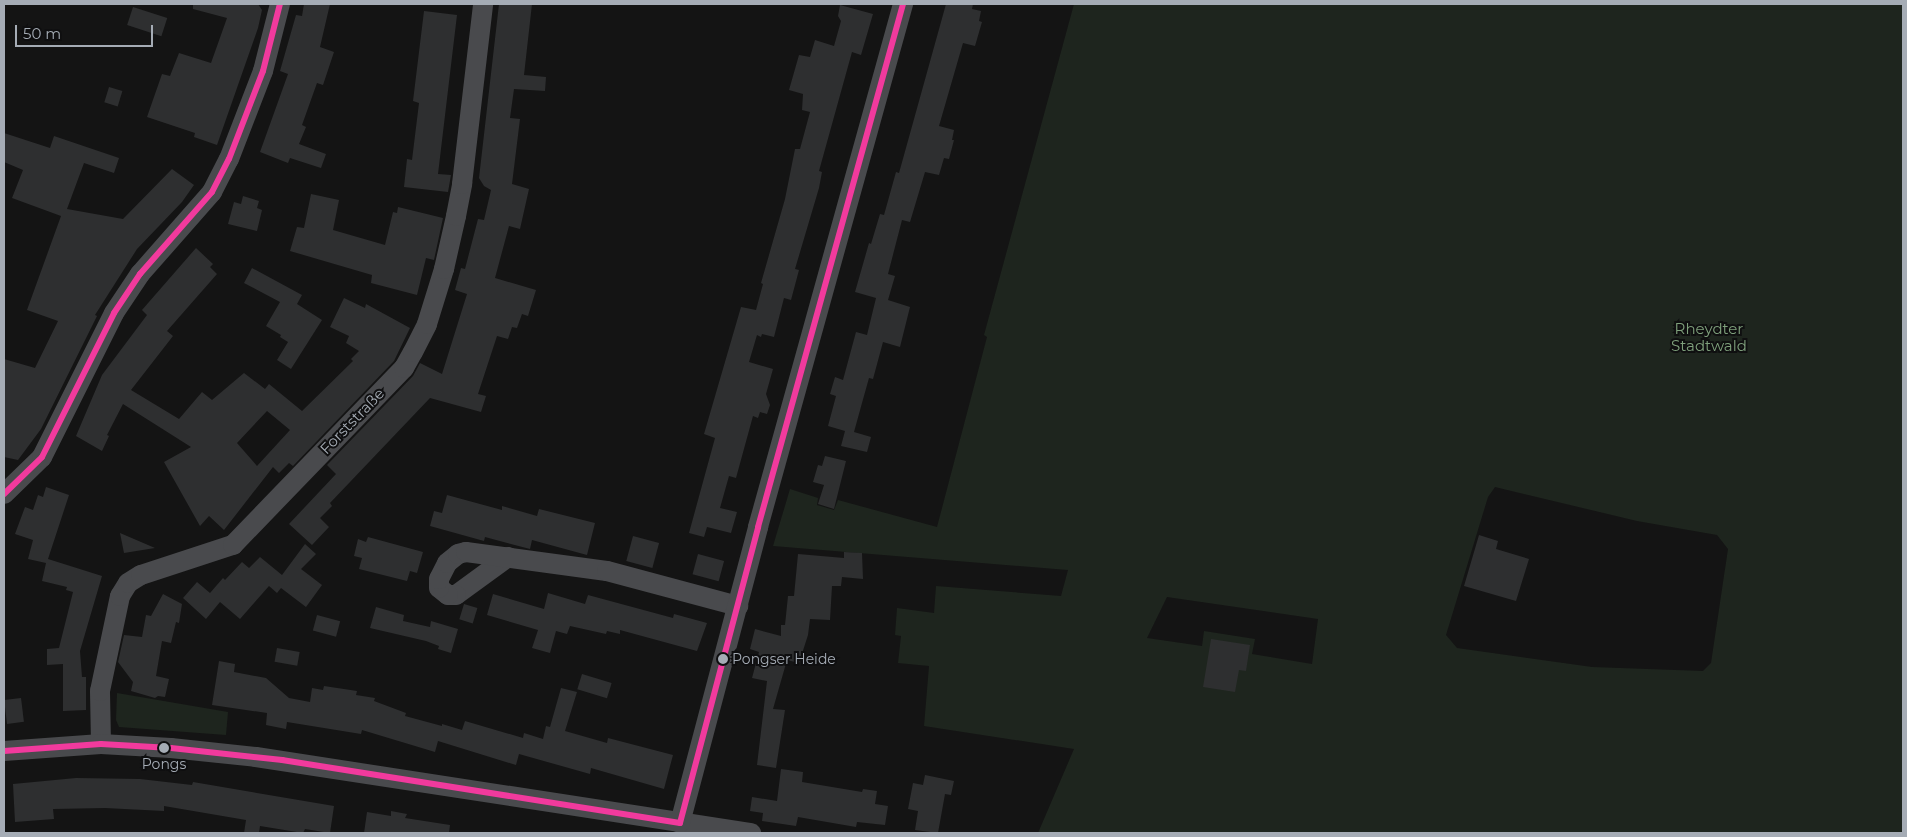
<!DOCTYPE html>
<html>
<head>
<meta charset="utf-8">
<style>
  body { margin:0 }
  #map { position:relative; width:1907px; height:837px; overflow:hidden; background:#141414; font-family:Montserrat,sans-serif }
  div>[style] { position:absolute }
  [style*='--x'] { left:calc(var(--x)*1px); top:calc(var(--y)*1px); width:calc(var(--w)*1px); rotate:calc(var(--a)*1deg) }
  .green>* { inset:0; background:#1e251e }
  .building>* { inset:0; background:#2e2f30; transform-origin:0 0 }
  .street>* { height:20px; margin:-10px; padding:0 10px; transform-origin:10px; border-radius:10px; background:#494a4d }
  .bus-1>* { height:6px; margin:-3px; padding:0 3px; transform-origin:3px; border-radius:3px; background:#f13a9d }
  .dots>* { width:14px; height:14px; translate:-50% -50%; box-sizing:border-box; border:2px solid #0f0f10; border-radius:50% }
  span { translate:-50% -50%; white-space:nowrap; text-align:center; line-height:1.15; -webkit-text-stroke:4px #0f0f10; paint-order:stroke }
  .bus-label { font-size:14px; color:#a5acb5 }
  .left { translate:0 -50%; text-align:left }
  .park-label { font-size:15px; color:#7fa07c }
  .street-label { font-size:15px; color:#a5acb5 }
  .frame { position:absolute; inset:0; border:5px solid #a5acb5; pointer-events:none }
  .scale { position:absolute; left:15px; top:25px; width:138px; height:22px; box-sizing:border-box; border:2px solid #a5acb5; border-top:0; padding-left:6px; font-size:15px; line-height:18px; white-space:nowrap; color:#a5acb5; -webkit-text-stroke:4px #0f0f10; paint-order:stroke }
</style>
</head>
<body>
<div id="map">
  <div class="green">
    <i style="clip-path:polygon(evenodd,1074px 4px,1903px 4px,1903px 833px,1038px 833px,1074px 749px,924px 726px,929px 666px,898px 663px,901px 636px,895px 635px,897px 608px,934px 613px,936px 586px,1061px 596px,1068px 570px,773px 546px,790px 489px,818px 498px,817px 505px,834px 510px,838px 500px,937px 527px,987px 337px,984px 335px,1074px 4px,1495px 487px,1637px 521px,1717px 535px,1728px 549px,1711px 663px,1703px 671px,1592px 667px,1457px 648px,1446px 635px,1488px 497px,1495px 487px,1074px 4px,1167px 597px,1318px 619px,1312px 664px,1252px 654px,1255px 639px,1204px 631px,1202px 646px,1147px 638px,1167px 597px)"></i>
    <i style="clip-path:polygon(117px 693px,228px 712px,226px 735px,119px 727px,116px 720px)"></i>
  </div>
  <div class="building">
    <i style="clip-path:polygon(193px 4px,258px 4px,262px 10px,258px 28px,217px 145px,194px 137px,195px 133px,147px 117px,162px 74px,170px 76px,179px 53px,211px 63px,227px 18px,193px 9px)"></i>
    <i style="clip-path:polygon(304px 4px,330px 4px,320px 47px,334px 52px,323px 85px,317px 83px,302px 125px,306px 127px,299px 144px,326px 154px,321px 168px,290px 158px,288px 163px,260px 152px,288px 74px,280px 71px,296px 15px,302px 16px)"></i>
    <i style="clip-path:polygon(499px 4px,532px 4px,524px 75px,546px 77px,545px 91px,514px 89px,510px 118px,520px 119px,512px 184px,529px 189px,520px 229px,509px 226px,495px 278px,536px 290px,528px 316px,522px 314px,517px 328px,512px 327px,508px 339px,497px 336px,478px 394px,486px 396px,481px 412px,430px 398px,330px 503px,332px 506px,320px 518px,329px 527px,312px 545px,289px 524px,336px 474px,327px 465px,413px 376px,420px 363px,442px 374px,467px 294px,455px 290px,461px 268px,465px 269px,478px 219px,484px 220px,491px 190px,484px 186px,479px 178px)"></i>
    <i style="clip-path:polygon(946px 4px,973px 4px,972px 9px,981px 11px,979px 21px,982px 22px,975px 46px,963px 43px,939px 126px,954px 130px,952px 140px,954px 140px,949px 159px,944px 158px,939px 175px,925px 172px,910px 222px,902px 220px,888px 274px,895px 276px,888px 300px,910px 307px,900px 347px,883px 342px,873px 379px,869px 378px,862px 403px,854px 432px,871px 437px,867px 452px,841px 446px,845px 431px,828px 426px,836px 396px,830px 394px,835px 377px,843px 380px,856px 332px,867px 335px,876px 298px,855px 292px,869px 243px,871px 244px,880px 214px,884px 215px,896px 172px,899px 173px)"></i>
    <i style="clip-path:polygon(840px 5px,873px 14px,861px 55px,852px 52px,819px 171px,822px 172px,819px 188px,795px 269px,799px 270px,791px 300px,784px 298px,774px 337px,762px 334px,761px 337px,757px 335px,749px 362px,773px 369px,766px 394px,770px 405px,767px 414px,760px 412px,758px 418px,753px 416px,736px 478px,729px 476px,720px 508px,737px 512px,731px 533px,707px 527px,704px 537px,689px 533px,715px 438px,704px 434px,741px 307px,756px 310px,763px 284px,761px 283px,785px 199px,795px 149px,800px 149px,810px 112px,802px 110px,803px 94px,789px 90px,799px 55px,810px 57px,815px 40px,834px 46px,841px 21px,838px 16px)"></i>
    <i style="left:133px;top:7px;width:36px;height:19px;rotate:18deg"></i>
    <i style="clip-path:polygon(424px 11px,457px 15px,438px 174px,451px 175px,448px 192px,404px 187px,407px 159px,412px 160px,419px 103px,413px 101px)"></i>
    <i style="left:109px;top:87px;width:14px;height:16px;rotate:17deg"></i>
    <i style="clip-path:polygon(4px 133px,50px 148px,54px 136px,119px 158px,114px 173px,84px 163px,67px 209px,123px 219px,172px 169px,194px 185px,182px 202px,137px 249px,95px 315px,97px 316px,41px 429px,18px 460px,4px 457px,4px 359px,35px 368px,58px 321px,27px 310px,61px 216px,12px 198px,23px 170px,4px 162px)"></i>
    <i style="clip-path:polygon(311px 194px,339px 200px,333px 230px,385px 245px,393px 212px,397px 213px,398px 207px,443px 218px,434px 260px,426px 258px,417px 295px,371px 283px,372px 275px,290px 251px,297px 227px,304px 228px)"></i>
    <i style="clip-path:polygon(243px 196px,259px 201px,257px 208px,262px 210px,257px 231px,228px 224px,234px 202px,241px 204px)"></i>
    <i style="clip-path:polygon(evenodd,196px 248px,213px 264px,210px 267px,217px 274px,167px 331px,173px 336px,131px 390px,179px 419px,202px 392px,212px 400px,244px 373px,265px 389px,269px 384px,302px 411px,353px 361px,351px 359px,359px 351px,346px 343px,349px 336px,330px 327px,344px 298px,365px 308px,366px 304px,410px 328px,394px 361px,293px 466px,289px 463px,279px 473px,273px 467px,224px 530px,209px 516px,200px 526px,164px 462px,191px 447px,123px 404px,107px 435px,109px 436px,102px 451px,76px 436px,102px 375px,147px 315px,142px 310px,196px 248px,267px 411px,290px 430px,257px 466px,237px 443px,267px 411px)"></i>
    <i style="clip-path:polygon(252px 268px,302px 295px,297px 304px,322px 320px,291px 369px,277px 360px,288px 342px,280px 337px,281px 335px,266px 326px,280px 302px,244px 283px)"></i>
    <i style="clip-path:polygon(825px 456px,846px 461px,834px 509px,818px 504px,824px 485px,813px 482px,818px 465px,822px 466px)"></i>
    <i style="clip-path:polygon(46px 487px,69px 495px,48px 559px,102px 576px,80px 651px,82px 677px,86px 677px,86px 710px,63px 711px,63px 664px,47px 665px,47px 649px,59px 648px,73px 592px,66px 590px,67px 587px,42px 581px,46px 563px,28px 559px,33px 540px,15px 534px,25px 507px,33px 510px,38px 495px,43px 497px)"></i>
    <i style="clip-path:polygon(447px 495px,502px 510px,502px 506px,537px 516px,539px 509px,595px 523px,587px 555px,532px 540px,530px 549px,485px 537px,484px 541px,430px 526px,434px 511px,442px 513px)"></i>
    <i style="clip-path:polygon(120px 533px,155px 548px,124px 553px)"></i>
    <i style="clip-path:polygon(1479px 535px,1498px 541px,1496px 549px,1529px 559px,1516px 601px,1464px 586px)"></i>
    <i style="left:633px;top:536px;width:27px;height:26px;rotate:15deg"></i>
    <i style="clip-path:polygon(368px 537px,423px 552px,417px 573px,410px 571px,407px 581px,359px 569px,362px 558px,354px 556px,358px 539px,366px 542px)"></i>
    <i style="clip-path:polygon(305px 544px,316px 554px,301px 569px,322px 585px,306px 607px,281px 588px,277px 593px,269px 586px,240px 619px,220px 602px,206px 619px,183px 598px,197px 582px,210px 593px,223px 578px,225px 580px,242px 562px,249px 568px,260px 557px,282px 575px)"></i>
    <i style="clip-path:polygon(844px 552px,862px 553px,863px 579px,842px 577px,841px 586px,832px 586px,830px 620px,810px 619px,808px 635px,799px 663px,787px 660px,773px 709px,785px 710px,776px 768px,757px 765px,767px 681px,752px 678px,759px 652px,750px 649px,755px 629px,781px 636px,781px 625px,785px 625px,788px 596px,794px 596px,798px 554px,844px 558px)"></i>
    <i style="left:698px;top:554px;width:27px;height:21px;rotate:15deg"></i>
    <i style="clip-path:polygon(548px 593px,585px 604px,588px 595px,673px 618px,674px 614px,707px 623px,697px 651px,620px 630px,620px 634px,607px 631px,606px 634px,570px 626px,567px 634px,556px 631px,550px 653px,532px 648px,538px 630px,487px 615px,493px 594px,544px 609px)"></i>
    <i style="clip-path:polygon(163px 594px,182px 604px,179px 623px,176px 622px,171px 643px,162px 641px,156px 676px,169px 679px,165px 697px,158px 696px,155px 698px,131px 691px,133px 682px,118px 662px,124px 635px,142px 637px,146px 615px,151px 616px)"></i>
    <i style="left:464px;top:604px;width:14px;height:16px;rotate:17deg"></i>
    <i style="clip-path:polygon(376px 607px,404px 615px,403px 621px,430px 627px,431px 621px,458px 629px,451px 653px,438px 649px,439px 646px,426px 641px,370px 628px)"></i>
    <i style="left:317px;top:615px;width:24px;height:16px;rotate:15deg"></i>
    <i style="clip-path:polygon(1211px 639px,1250px 645px,1246px 671px,1239px 670px,1235px 692px,1203px 687px)"></i>
    <i style="left:277px;top:648px;width:23px;height:14px;rotate:10deg"></i>
    <i style="clip-path:polygon(219px 661px,235px 664px,234px 672px,266px 678px,289px 698px,310px 702px,312px 688px,323px 690px,324px 686px,357px 691px,356px 695px,375px 698px,374px 701px,406px 713px,405px 716px,442px 726px,442px 724px,462px 730px,465px 721px,523px 738px,524px 733px,543px 739px,546px 726px,550px 727px,561px 688px,577px 692px,565px 731px,607px 743px,608px 738px,673px 755px,664px 789px,591px 768px,590px 774px,519px 754px,516px 765px,438px 741px,435px 752px,362px 730px,361px 734px,287px 722px,286px 729px,266px 725px,267px 713px,212px 705px)"></i>
    <i style="left:582px;top:674px;width:31px;height:16px;rotate:17deg"></i>
    <i style="left:21px;top:698px;width:24px;height:17px;rotate:83deg"></i>
    <i style="clip-path:polygon(781px 769px,803px 772px,802px 782px,862px 792px,863px 789px,877px 791px,875px 804px,888px 806px,885px 825px,857px 822px,856px 827px,798px 817px,796px 826px,762px 821px,763px 813px,750px 811px,752px 797px,777px 801px)"></i>
    <i style="clip-path:polygon(925px 775px,954px 781px,951px 795px,945px 794px,938px 833px,915px 830px,918px 811px,908px 809px,913px 783px,923px 785px)"></i>
    <i style="clip-path:polygon(76px 778px,140px 779px,192px 785px,193px 782px,334px 806px,330px 833px,305px 829px,303px 833px,260px 826px,259px 833px,244px 833px,246px 820px,164px 806px,164px 811px,105px 808px,53px 809px,54px 819px,15px 822px,13px 784px)"></i>
    <i style="clip-path:polygon(391px 811px,407px 814px,405px 818px,450px 825px,449px 833px,364px 833px,367px 812px,391px 816px)"></i>
  </div>
  <div class="street">
    <i style="--x:4;--y:494;--w:53;--a:-44.2"></i>
    <i style="--x:42;--y:457;--w:161;--a:-63.4"></i>
    <i style="--x:114;--y:313;--w:47;--a:-56.3"></i>
    <i style="--x:140;--y:274;--w:109;--a:-48.7"></i>
    <i style="--x:212;--y:192;--w:37;--a:-63"></i>
    <i style="--x:229;--y:159;--w:94;--a:-68.9"></i>
    <i style="--x:263;--y:71;--w:69;--a:-75.8"></i>
    <i style="--x:508;--y:557;--w:64;--a:143.8"></i>
    <i style="--x:456;--y:595;--w:8;--a:180"></i>
    <i style="--x:448;--y:595;--w:11;--a:-142"></i>
    <i style="--x:439;--y:588;--w:9;--a:-90"></i>
    <i style="--x:439;--y:579;--w:18;--a:-63"></i>
    <i style="--x:447;--y:563;--w:14;--a:-39"></i>
    <i style="--x:458;--y:554;--w:8;--a:-14"></i>
    <i style="--x:466;--y:552;--w:142;--a:7.7"></i>
    <i style="--x:607;--y:571;--w:136;--a:15"></i>
    <i style="--x:101;--y:744;--w:53;--a:-91.1"></i>
    <i style="--x:100;--y:691;--w:97;--a:-78.1"></i>
    <i style="--x:120;--y:596;--w:15;--a:-58"></i>
    <i style="--x:128;--y:583;--w:15;--a:-32"></i>
    <i style="--x:141;--y:575;--w:97;--a:-18.1"></i>
    <i style="--x:233;--y:545;--w:246;--a:-46"></i>
    <i style="--x:404;--y:368;--w:18;--a:-61"></i>
    <i style="--x:413;--y:352;--w:31;--a:-63"></i>
    <i style="--x:427;--y:324;--w:58;--a:-72.8"></i>
    <i style="--x:444;--y:269;--w:54;--a:-77.2"></i>
    <i style="--x:456;--y:216;--w:33;--a:-79"></i>
    <i style="--x:462;--y:184;--w:181;--a:-83.3"></i>
    <i style="--x:4;--y:751;--w:97;--a:-4.1"></i>
    <i style="--x:101;--y:744;--w:70;--a:3.3"></i>
    <i style="--x:171;--y:748;--w:85;--a:6"></i>
    <i style="--x:256;--y:757;--w:501;--a:8.73"></i>
    <i style="--x:680;--y:823;--w:306;--a:-75.2"></i>
    <i style="--x:758;--y:527;--w:543;--a:-74.5"></i>
  </div>
  <div class="bus-1">
    <i style="--x:4;--y:494;--w:53;--a:-44.2"></i>
    <i style="--x:42;--y:457;--w:161;--a:-63.4"></i>
    <i style="--x:114;--y:313;--w:47;--a:-56.3"></i>
    <i style="--x:140;--y:274;--w:109;--a:-48.7"></i>
    <i style="--x:212;--y:192;--w:37;--a:-63"></i>
    <i style="--x:229;--y:159;--w:94;--a:-68.9"></i>
    <i style="--x:263;--y:71;--w:69;--a:-75.8"></i>
    <i style="--x:4;--y:751;--w:97;--a:-4.1"></i>
    <i style="--x:101;--y:744;--w:70;--a:3.3"></i>
    <i style="--x:171;--y:748;--w:112;--a:6.2"></i>
    <i style="--x:282;--y:760;--w:403;--a:9"></i>
    <i style="--x:680;--y:823;--w:306;--a:-75.2"></i>
    <i style="--x:758;--y:527;--w:543;--a:-74.5"></i>
  </div>
  <div class="dots">
    <i style="left:723px;top:659px;background:#a5acb5"></i>
    <i style="left:164px;top:748px;background:#a5acb5"></i>
  </div>
  <div class="bus-label">
    <span class="left" style="left:732px;top:659px">Pongser Heide</span>
    <span style="left:164px;top:764px">Pongs</span>
  </div>
  <div class="park-label">
    <span style="left:1709px;top:337px">Rheydter<br>Stadtwald</span>
  </div>
  <div class="street-label">
    <span style="left:352px;top:421px;rotate:-46deg">Forststraße</span>
  </div>
  <div class="frame"></div>
  <div class="scale">50 m</div>
</div>
</body>
</html>
